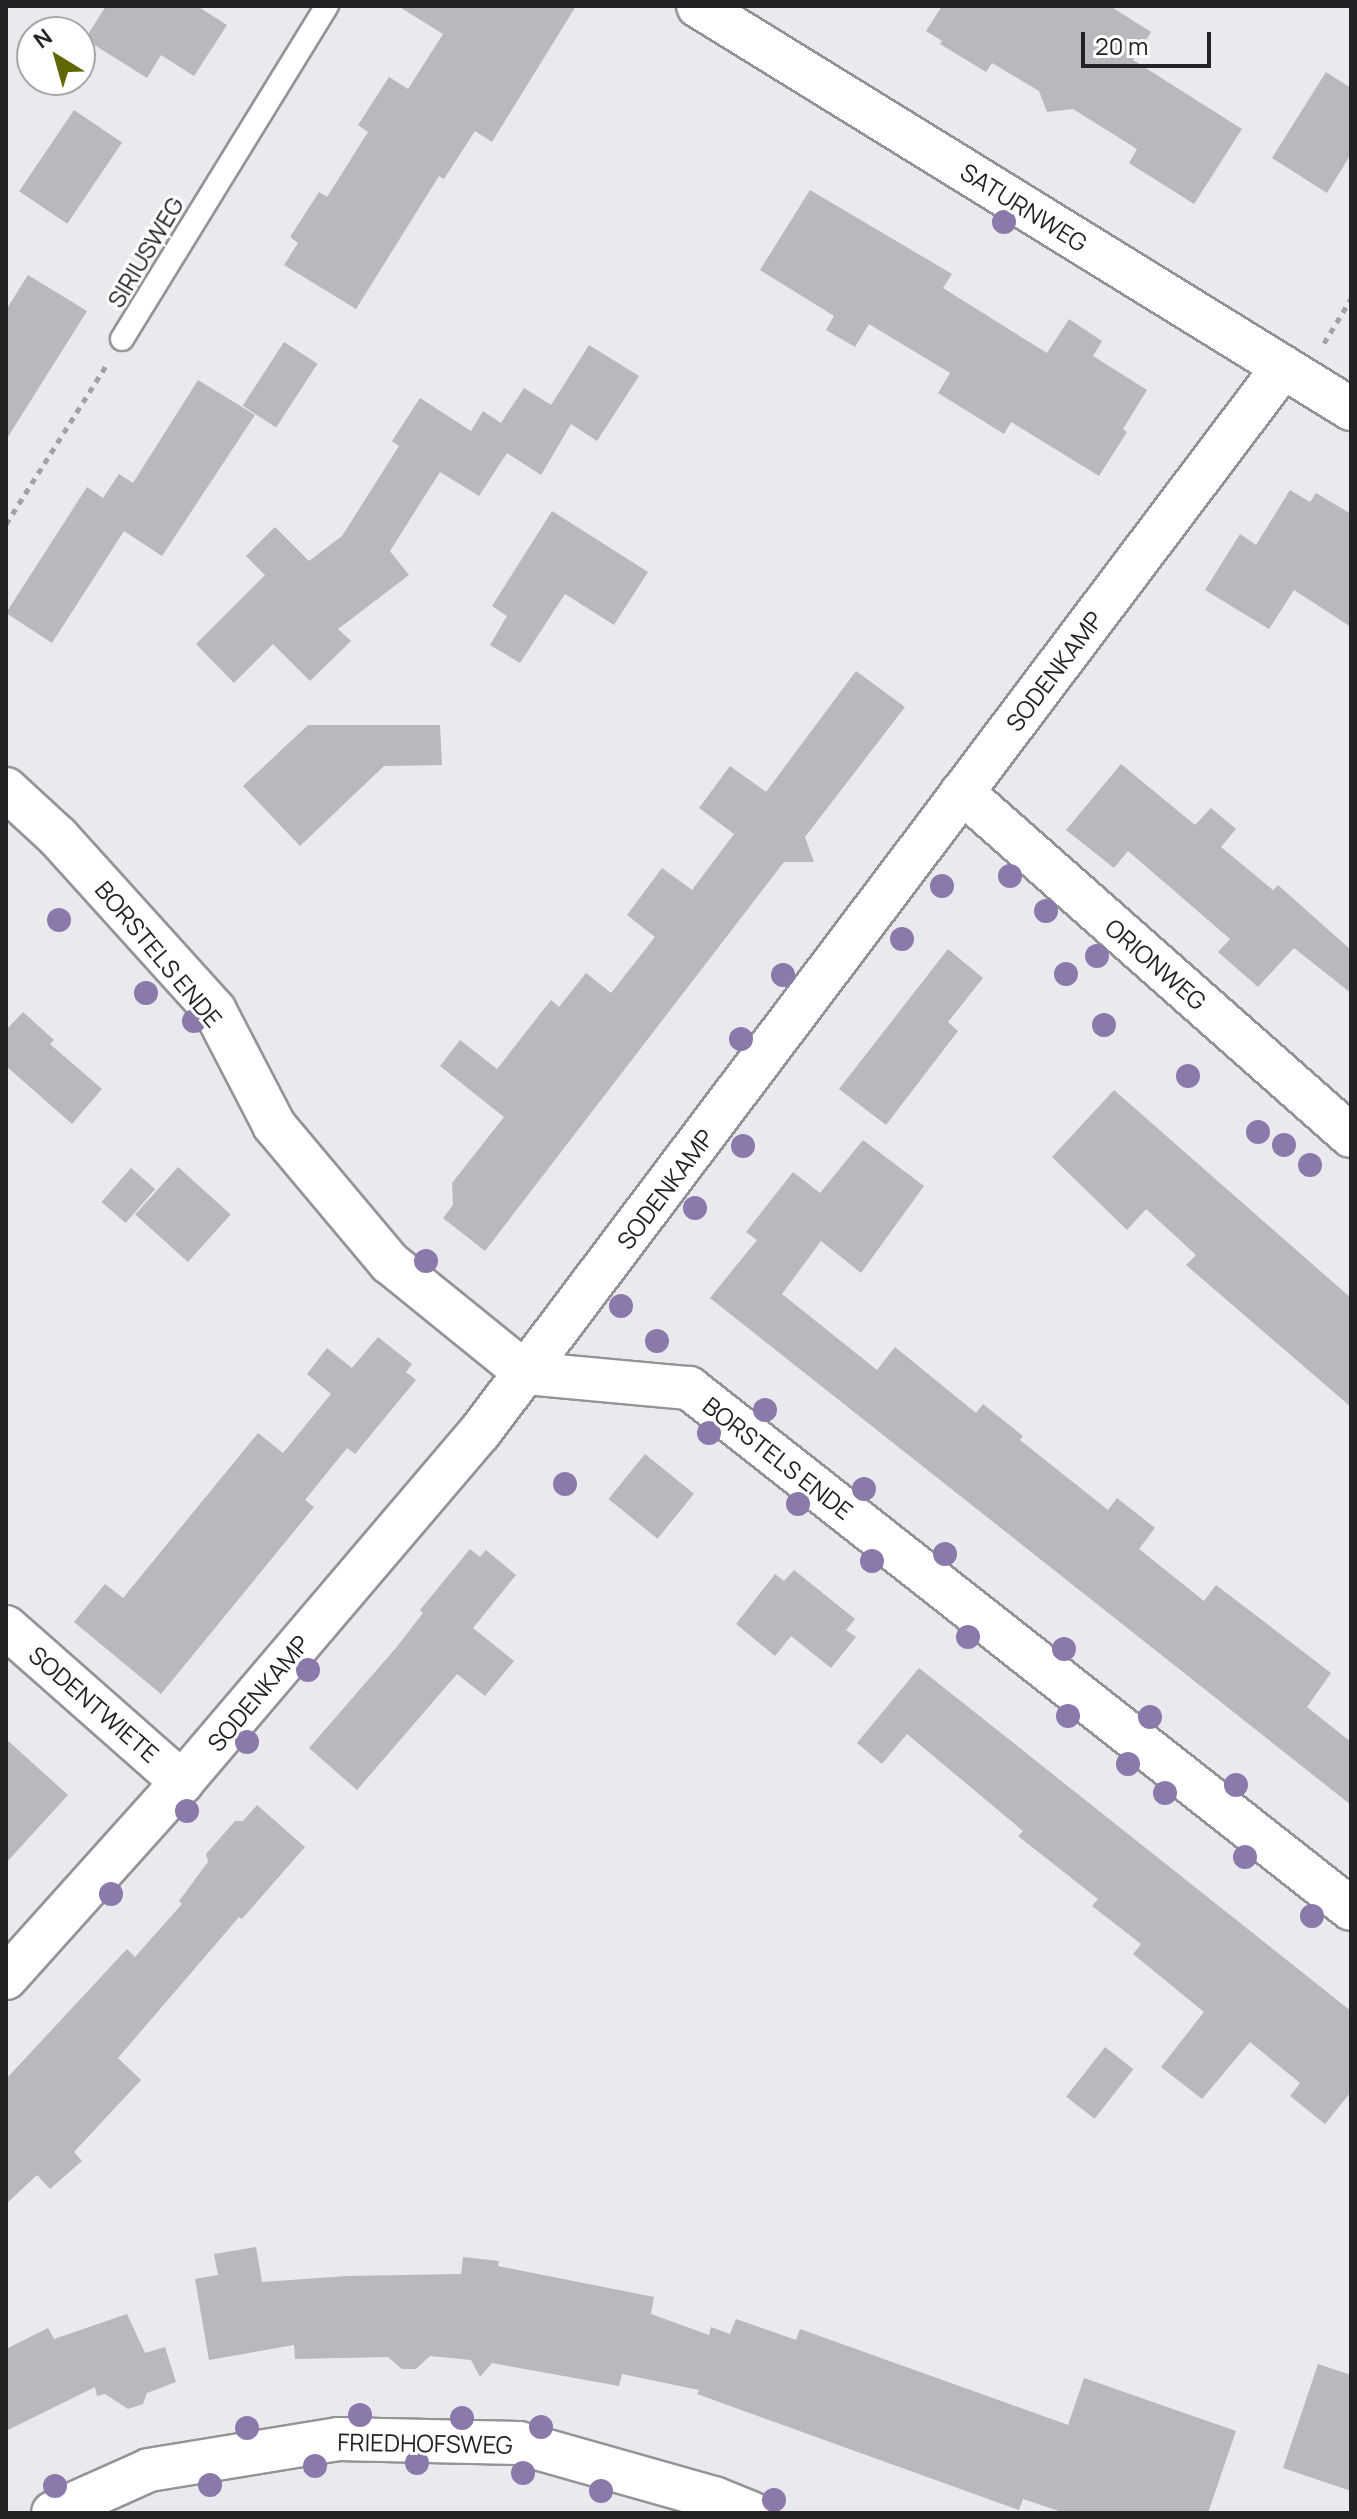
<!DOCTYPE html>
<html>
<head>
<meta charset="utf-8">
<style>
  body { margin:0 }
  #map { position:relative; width:1357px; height:2519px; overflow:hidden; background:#eae9ed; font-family:Manrope,sans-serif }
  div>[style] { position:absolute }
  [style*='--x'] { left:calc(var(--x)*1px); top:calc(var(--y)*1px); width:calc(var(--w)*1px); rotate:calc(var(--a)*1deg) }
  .building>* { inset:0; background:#b9b8bc; transform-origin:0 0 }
  .path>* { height:5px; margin-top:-2.5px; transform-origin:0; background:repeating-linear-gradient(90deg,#a2a1a4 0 6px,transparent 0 12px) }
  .roads { filter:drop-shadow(2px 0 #949397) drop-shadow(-2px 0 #949397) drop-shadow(0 2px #949397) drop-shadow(0 -2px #949397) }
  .lane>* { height:22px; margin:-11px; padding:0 11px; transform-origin:11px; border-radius:11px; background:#fff }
  .street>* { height:42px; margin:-21px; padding:0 21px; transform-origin:21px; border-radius:21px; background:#fff }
  .trees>* { width:24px; height:24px; margin:-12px; border-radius:50%; background:#8b79ac }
  span { translate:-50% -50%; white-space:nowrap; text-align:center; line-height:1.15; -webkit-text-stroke:6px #fff; paint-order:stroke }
  .street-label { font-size:24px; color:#232224 }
  .frame { position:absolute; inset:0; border:8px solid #232224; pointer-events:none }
  .north { position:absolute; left:16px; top:16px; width:80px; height:80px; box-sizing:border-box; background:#fff; border:2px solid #a7a7a7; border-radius:50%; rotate:323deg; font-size:22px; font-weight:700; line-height:32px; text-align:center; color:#232224 }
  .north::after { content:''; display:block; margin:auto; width:28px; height:36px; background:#626706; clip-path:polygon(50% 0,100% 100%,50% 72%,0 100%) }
  .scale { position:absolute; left:1081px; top:32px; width:130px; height:36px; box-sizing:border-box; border:4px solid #232224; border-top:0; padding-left:10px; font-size:24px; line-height:28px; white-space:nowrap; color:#232224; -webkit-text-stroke:6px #fff; paint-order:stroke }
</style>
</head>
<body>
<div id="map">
  <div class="building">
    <i style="clip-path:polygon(106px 6px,197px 6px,227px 25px,194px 76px,161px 55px,147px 78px,85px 39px)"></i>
    <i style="clip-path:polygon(398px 6px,576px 6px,492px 142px,475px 131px,444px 179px,439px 176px,356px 309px,284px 265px,298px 243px,290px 237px,319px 192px,327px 197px,368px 132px,358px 125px,389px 77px,408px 89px,443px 34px)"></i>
    <i style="clip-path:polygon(942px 6px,1110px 6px,1151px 32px,1133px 60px,1242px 129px,1194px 204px,1129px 163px,1137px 149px,1073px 109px,1047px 112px,1039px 91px,992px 63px,986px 72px,940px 44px,942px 41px,926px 31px)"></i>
    <i style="clip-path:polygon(1326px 72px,1351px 88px,1351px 154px,1327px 193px,1272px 158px)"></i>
    <i style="left:74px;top:110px;width:58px;height:98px;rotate:34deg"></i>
    <i style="clip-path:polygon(810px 190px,952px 274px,943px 288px,1047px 353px,1069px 319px,1102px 341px,1093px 356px,1147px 390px,1123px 429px,1127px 432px,1099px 476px,1011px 422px,1004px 434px,938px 393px,950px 373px,869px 324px,855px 347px,826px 330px,834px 316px,760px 270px)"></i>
    <i style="clip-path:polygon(28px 275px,87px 311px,6px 440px,6px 310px)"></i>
    <i style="left:284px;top:342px;width:40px;height:76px;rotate:33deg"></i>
    <i style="clip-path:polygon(589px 345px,639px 376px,597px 441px,571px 424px,541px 475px,507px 453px,479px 496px,440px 472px,390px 551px,409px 575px,338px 629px,351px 641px,310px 681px,273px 644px,234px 683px,196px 644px,265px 575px,246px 556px,275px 527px,309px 561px,342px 536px,399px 446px,392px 441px,420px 398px,471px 431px,483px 411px,501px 423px,524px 388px,551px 405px)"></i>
    <i style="clip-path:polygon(198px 380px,255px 415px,162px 556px,124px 531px,52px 643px,6px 613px,87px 487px,103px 498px,119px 474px,133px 483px)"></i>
    <i style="clip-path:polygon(1290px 490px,1310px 502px,1316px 493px,1351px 514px,1351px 627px,1294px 590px,1269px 629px,1205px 590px,1240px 534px,1256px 545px)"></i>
    <i style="clip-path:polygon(552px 511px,648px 572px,614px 625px,565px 594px,520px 663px,490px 645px,507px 616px,492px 606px)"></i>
    <i style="clip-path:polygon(856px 671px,905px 707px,805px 837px,814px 862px,784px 862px,485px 1251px,443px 1218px,453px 1205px,452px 1183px,504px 1117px,440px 1066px,460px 1040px,497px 1069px,551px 1000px,559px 1007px,586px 973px,611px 993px,655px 937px,627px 915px,662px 868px,692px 890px,734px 834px,699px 808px,730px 766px,766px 792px)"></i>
    <i style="clip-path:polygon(308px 725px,440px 725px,442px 765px,384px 766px,300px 846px,243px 786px)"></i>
    <i style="clip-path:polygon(1121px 764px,1195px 825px,1211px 808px,1236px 829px,1221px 847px,1273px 890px,1278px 885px,1351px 950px,1351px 993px,1294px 948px,1258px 987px,1218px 952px,1230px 939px,1128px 851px,1114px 868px,1066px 830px)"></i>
    <i style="clip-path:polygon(948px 949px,983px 978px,948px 1022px,958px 1031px,886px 1125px,839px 1089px)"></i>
    <i style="clip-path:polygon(23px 1012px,54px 1040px,50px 1044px,102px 1089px,72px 1124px,6px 1066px,6px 1030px)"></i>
    <i style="clip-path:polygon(1114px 1090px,1351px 1298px,1351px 1407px,1186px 1265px,1196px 1255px,1146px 1209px,1127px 1230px,1052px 1157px)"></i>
    <i style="clip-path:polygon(863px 1140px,924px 1186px,861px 1273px,821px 1241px,782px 1294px,877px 1370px,895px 1347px,976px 1413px,983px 1404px,1023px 1436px,1020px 1440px,1108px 1510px,1117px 1498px,1155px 1528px,1139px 1549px,1204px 1601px,1216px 1585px,1331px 1673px,1307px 1707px,1351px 1742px,1351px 1805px,710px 1298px,757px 1240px,746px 1232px,793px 1172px,820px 1193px)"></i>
    <i style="left:178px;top:1167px;width:71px;height:64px;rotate:42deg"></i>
    <i style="left:131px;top:1168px;width:32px;height:45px;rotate:41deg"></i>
    <i style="clip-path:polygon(378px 1337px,412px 1364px,406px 1372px,416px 1380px,355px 1454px,347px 1448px,305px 1500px,314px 1507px,161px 1694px,74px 1622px,105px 1584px,123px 1598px,258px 1433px,283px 1453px,331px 1394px,307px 1374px,327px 1348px,352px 1368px)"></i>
    <i style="left:645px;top:1454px;width:63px;height:58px;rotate:39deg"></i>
    <i style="clip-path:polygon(470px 1549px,480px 1557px,486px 1550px,516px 1575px,473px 1628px,514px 1661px,485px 1696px,457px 1674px,357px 1790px,309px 1748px,395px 1649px,423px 1613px,420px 1610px)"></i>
    <i style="clip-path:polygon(794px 1570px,855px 1619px,846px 1630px,856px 1637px,831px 1668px,791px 1636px,775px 1656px,736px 1624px,775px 1574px,784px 1581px)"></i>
    <i style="clip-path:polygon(919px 1668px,1351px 2011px,1351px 2092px,1325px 2124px,1290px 2096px,1300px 2083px,1250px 2042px,1202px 2099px,1161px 2067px,1204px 2012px,1133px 1954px,1141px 1944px,1092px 1906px,1098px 1899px,1018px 1836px,1023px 1831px,907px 1734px,882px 1764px,857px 1743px)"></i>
    <i style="clip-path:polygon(6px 1739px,68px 1795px,6px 1863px)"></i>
    <i style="clip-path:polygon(257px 1805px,305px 1847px,242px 1919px,239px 1917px,118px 2058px,141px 2080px,74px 2152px,82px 2161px,50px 2189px,37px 2175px,6px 2204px,6px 2079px,127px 1949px,135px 1957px,182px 1904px,179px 1901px,208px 1862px,206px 1854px,235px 1821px,243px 1821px)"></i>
    <i style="left:1105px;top:2047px;width:36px;height:63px;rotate:38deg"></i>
    <i style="clip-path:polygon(256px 2247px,262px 2282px,347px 2276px,461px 2274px,463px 2257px,499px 2261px,498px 2266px,654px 2297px,651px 2314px,709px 2335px,711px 2327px,730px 2334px,736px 2319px,796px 2340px,800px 2329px,1068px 2425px,1084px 2378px,1236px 2431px,1208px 2513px,1065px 2513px,1023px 2499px,1019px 2510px,697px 2394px,699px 2390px,622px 2374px,619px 2386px,492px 2363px,480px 2377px,471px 2360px,430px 2356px,416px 2369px,402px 2369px,388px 2357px,295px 2359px,294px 2345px,209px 2360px,195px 2279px,218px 2275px,214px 2254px)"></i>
    <i style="clip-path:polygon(127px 2314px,145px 2353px,165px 2347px,176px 2382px,147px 2393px,143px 2404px,128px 2409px,105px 2394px,97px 2396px,95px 2387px,6px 2431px,6px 2349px,48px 2328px,54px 2339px)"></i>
    <i style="clip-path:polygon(1318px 2364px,1351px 2375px,1351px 2491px,1283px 2468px)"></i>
  </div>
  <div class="path">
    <i style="--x:1324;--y:343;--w:52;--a:-58.5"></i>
    <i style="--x:6;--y:524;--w:187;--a:-57.7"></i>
  </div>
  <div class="roads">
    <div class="lane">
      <i style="--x:122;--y:339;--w:391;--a:-58.4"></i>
    </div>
    <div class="street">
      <i style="--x:698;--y:6;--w:767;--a:31.68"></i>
      <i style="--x:6;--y:789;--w:71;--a:42.7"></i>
      <i style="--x:58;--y:837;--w:234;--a:47.9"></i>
      <i style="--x:215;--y:1011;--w:128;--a:62.6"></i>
      <i style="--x:274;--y:1125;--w:180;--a:50"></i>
      <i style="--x:390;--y:1263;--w:175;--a:39"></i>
      <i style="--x:526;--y:1373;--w:164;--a:5.3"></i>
      <i style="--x:689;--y:1388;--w:842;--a:38.2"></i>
      <i style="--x:962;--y:792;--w:519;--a:41.49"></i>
      <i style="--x:6;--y:1627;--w:235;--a:41.4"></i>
      <i style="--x:6;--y:1978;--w:263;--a:-48.1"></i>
      <i style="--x:182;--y:1782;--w:460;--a:-49.6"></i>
      <i style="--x:480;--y:1432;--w:1334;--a:-52.98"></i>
      <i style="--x:53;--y:2513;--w:105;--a:-24.1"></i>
      <i style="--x:149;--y:2470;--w:192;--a:-9.3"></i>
      <i style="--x:338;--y:2439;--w:181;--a:1.3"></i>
      <i style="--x:519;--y:2443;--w:203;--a:15.8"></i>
      <i style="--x:714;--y:2498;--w:40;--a:22"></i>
    </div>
  </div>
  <div class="trees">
    <i style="left:1004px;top:222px"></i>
    <i style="left:1010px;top:876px"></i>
    <i style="left:942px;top:886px"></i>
    <i style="left:1046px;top:911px"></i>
    <i style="left:59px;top:920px"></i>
    <i style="left:902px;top:939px"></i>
    <i style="left:1097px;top:956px"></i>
    <i style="left:1066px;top:974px"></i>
    <i style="left:783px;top:975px"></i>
    <i style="left:146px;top:993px"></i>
    <i style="left:194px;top:1021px"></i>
    <i style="left:1104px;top:1025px"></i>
    <i style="left:741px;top:1039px"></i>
    <i style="left:1188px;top:1076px"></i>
    <i style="left:1258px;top:1132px"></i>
    <i style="left:1284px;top:1145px"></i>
    <i style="left:743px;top:1146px"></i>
    <i style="left:1310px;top:1165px"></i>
    <i style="left:695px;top:1208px"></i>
    <i style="left:426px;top:1261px"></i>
    <i style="left:621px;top:1306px"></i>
    <i style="left:657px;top:1341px"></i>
    <i style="left:765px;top:1410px"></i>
    <i style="left:709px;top:1433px"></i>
    <i style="left:565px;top:1484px"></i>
    <i style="left:864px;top:1489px"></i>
    <i style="left:798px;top:1504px"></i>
    <i style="left:945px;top:1554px"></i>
    <i style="left:872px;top:1561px"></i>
    <i style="left:968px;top:1637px"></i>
    <i style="left:1064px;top:1649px"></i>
    <i style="left:308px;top:1670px"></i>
    <i style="left:1068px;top:1716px"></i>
    <i style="left:1150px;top:1717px"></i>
    <i style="left:247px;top:1742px"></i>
    <i style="left:1128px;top:1764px"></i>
    <i style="left:1236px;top:1785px"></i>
    <i style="left:1165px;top:1793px"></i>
    <i style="left:187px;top:1811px"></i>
    <i style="left:1245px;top:1857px"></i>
    <i style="left:111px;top:1894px"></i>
    <i style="left:1312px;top:1916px"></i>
    <i style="left:360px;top:2415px"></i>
    <i style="left:462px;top:2418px"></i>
    <i style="left:541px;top:2427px"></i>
    <i style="left:247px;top:2428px"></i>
    <i style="left:417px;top:2463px"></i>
    <i style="left:315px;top:2466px"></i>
    <i style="left:523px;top:2473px"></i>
    <i style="left:210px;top:2485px"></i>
    <i style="left:55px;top:2486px"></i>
    <i style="left:601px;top:2491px"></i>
    <i style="left:774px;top:2500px"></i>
  </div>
  <div class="street-label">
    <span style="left:1024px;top:207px;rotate:32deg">SATURNWEG</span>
    <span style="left:145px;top:252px;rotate:-59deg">SIRIUSWEG</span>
    <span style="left:1054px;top:671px;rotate:-53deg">SODENKAMP</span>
    <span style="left:159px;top:954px;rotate:50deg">BORSTELS ENDE</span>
    <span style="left:1156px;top:964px;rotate:41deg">ORIONWEG</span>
    <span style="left:665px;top:1189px;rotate:-53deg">SODENKAMP</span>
    <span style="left:778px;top:1458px;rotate:38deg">BORSTELS ENDE</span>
    <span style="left:258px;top:1693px;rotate:-50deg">SODENKAMP</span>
    <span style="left:94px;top:1704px;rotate:41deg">SODENTWIETE</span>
    <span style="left:425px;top:2443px;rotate:1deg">FRIEDHOFSWEG</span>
  </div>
  <div class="frame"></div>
  <div class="north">N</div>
  <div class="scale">20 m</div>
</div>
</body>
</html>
